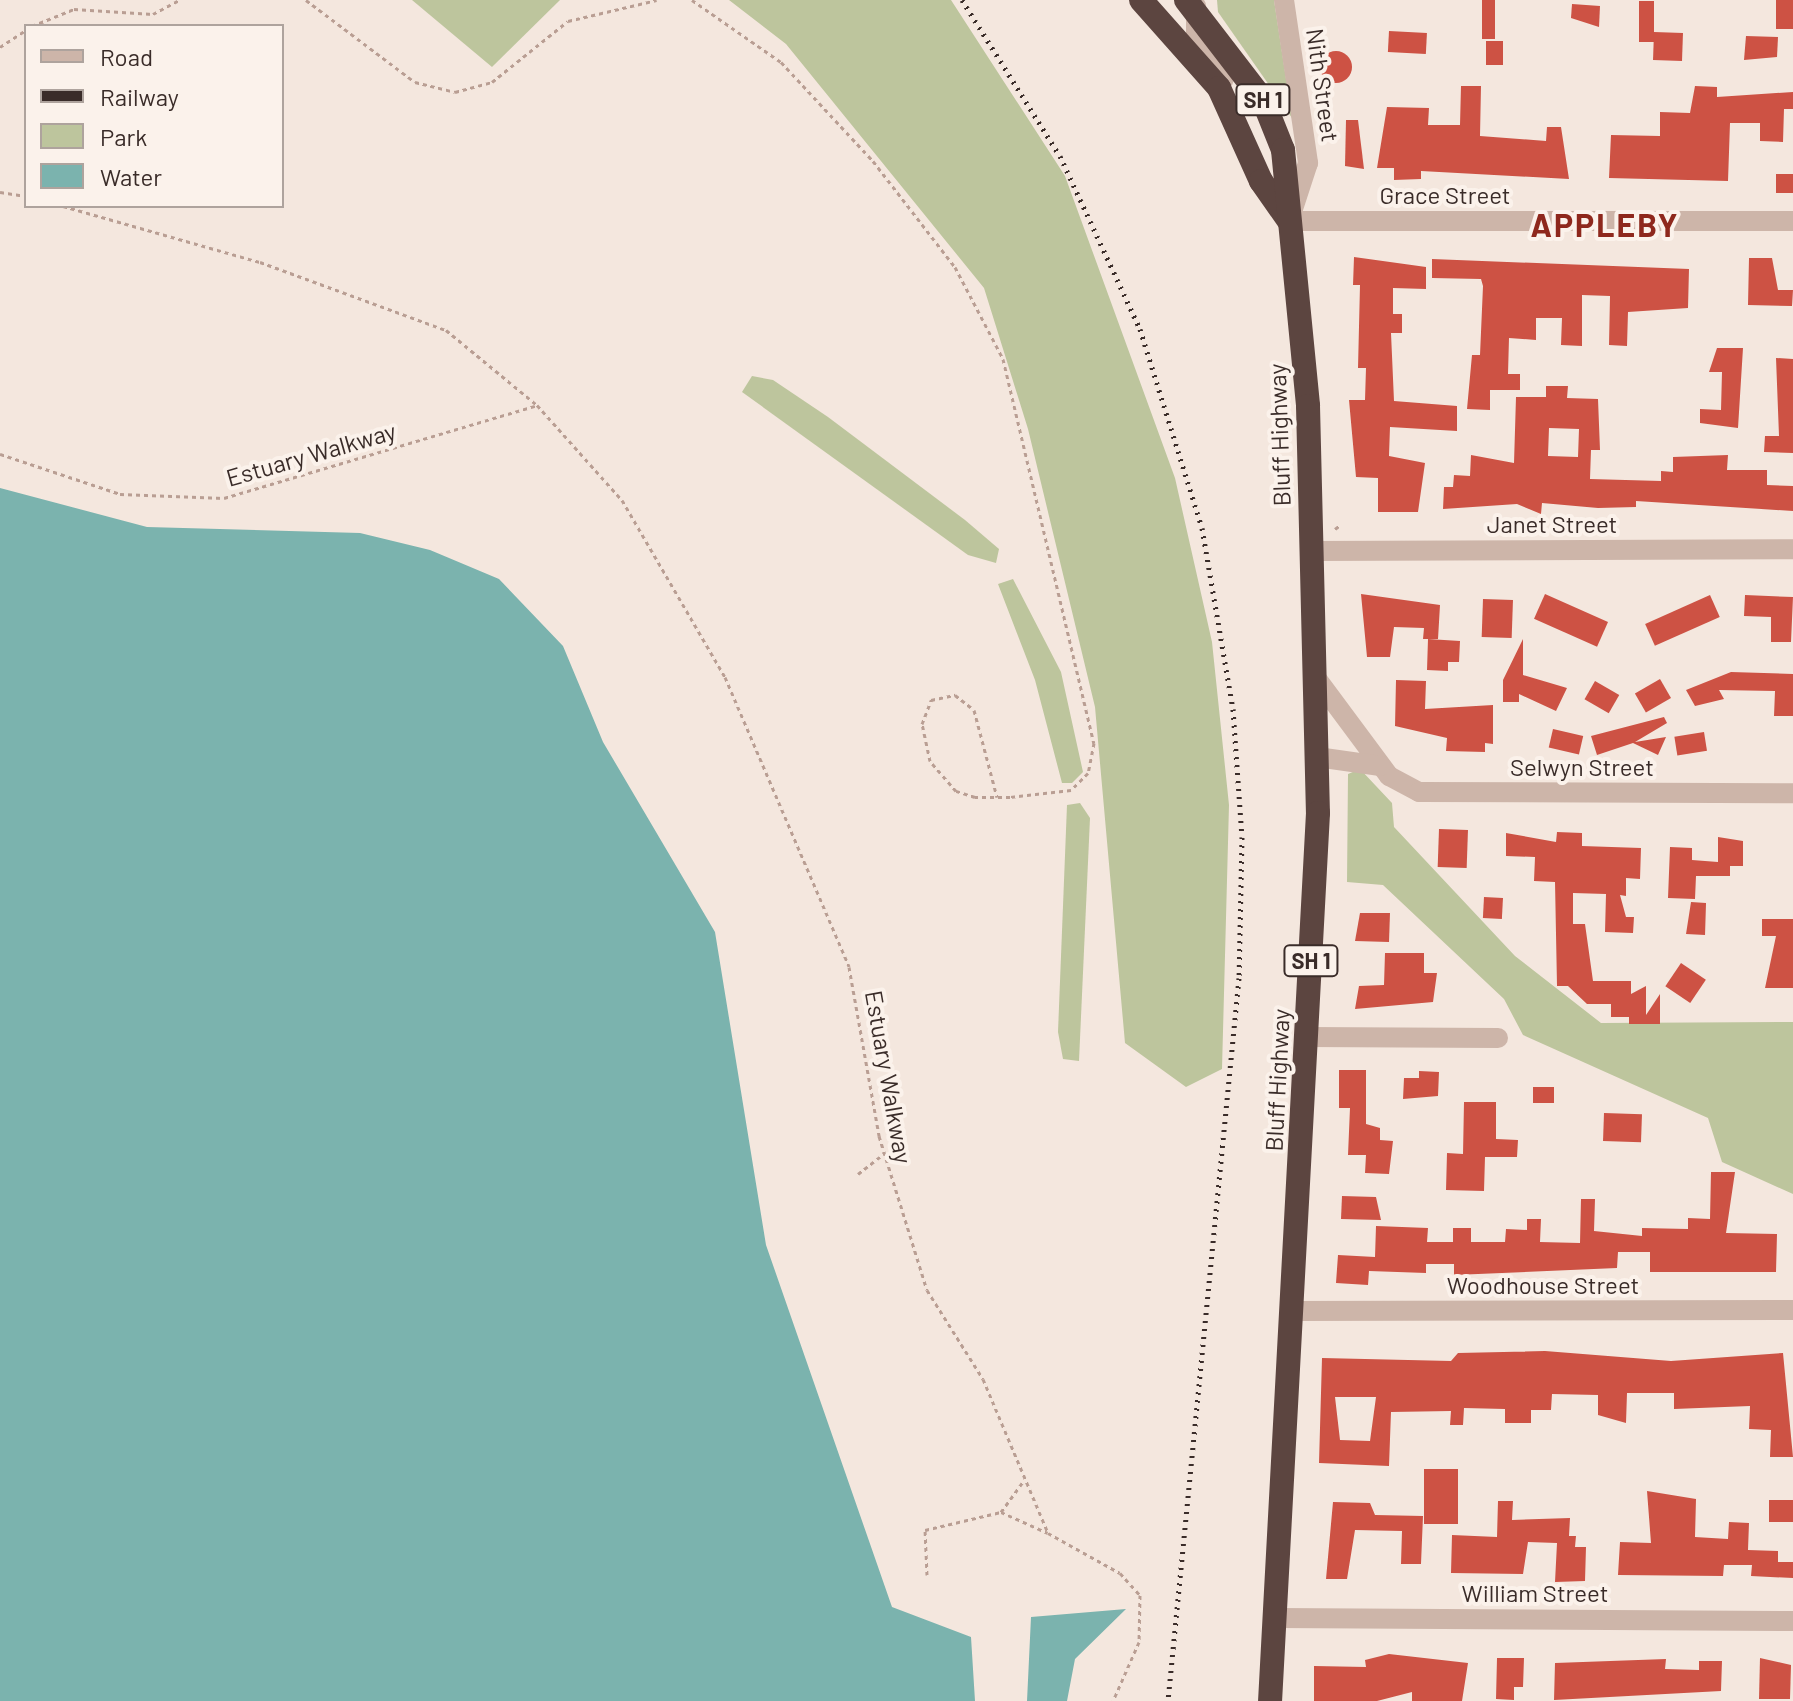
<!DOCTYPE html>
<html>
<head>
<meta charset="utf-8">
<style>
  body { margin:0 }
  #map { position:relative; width:1793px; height:1701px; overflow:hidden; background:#f4e7de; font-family:Barlow,sans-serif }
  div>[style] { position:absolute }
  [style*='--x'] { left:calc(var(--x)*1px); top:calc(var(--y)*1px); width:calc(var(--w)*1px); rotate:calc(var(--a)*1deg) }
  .green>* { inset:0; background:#bdc59d }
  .water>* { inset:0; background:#7bb3ae }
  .building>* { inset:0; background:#cd5244; transform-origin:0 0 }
  .round { border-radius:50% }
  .path>* { height:3px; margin-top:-1.5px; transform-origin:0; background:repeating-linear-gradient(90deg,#b99e93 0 4px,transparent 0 8px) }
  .minor>* { height:20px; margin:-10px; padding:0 10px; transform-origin:10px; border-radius:10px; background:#cdb5a9 }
  .highway>* { height:24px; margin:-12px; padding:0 12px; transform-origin:12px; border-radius:12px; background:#5c4540 }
  .rail>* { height:5px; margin-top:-2.5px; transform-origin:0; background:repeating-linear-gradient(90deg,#3a2c29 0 2px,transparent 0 8px) }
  span { translate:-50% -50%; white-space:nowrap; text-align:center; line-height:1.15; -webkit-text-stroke:8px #fbf2eb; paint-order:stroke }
  .shield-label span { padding:2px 6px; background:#fbf2eb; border:2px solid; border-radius:6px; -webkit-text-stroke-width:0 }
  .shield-label { font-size:22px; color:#3a2c29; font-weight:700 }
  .street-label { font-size:24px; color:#3a2c29 }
  .district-label { font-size:32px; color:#8e281d; font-weight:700; letter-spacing:2px }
  .legend { position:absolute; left:24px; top:24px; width:260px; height:184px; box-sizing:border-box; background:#fbf2eb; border:2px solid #aea39d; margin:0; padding:10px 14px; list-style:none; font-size:24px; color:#3a2c29 }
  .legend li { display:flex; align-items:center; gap:16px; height:40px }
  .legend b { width:40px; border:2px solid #aea39d }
</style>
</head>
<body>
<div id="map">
  <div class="green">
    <i style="clip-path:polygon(412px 0,560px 0,492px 67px)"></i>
    <i style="clip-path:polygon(729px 0,951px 0,1065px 176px,1175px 478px,1212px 642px,1229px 805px,1222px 1069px,1186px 1087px,1125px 1043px,1095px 707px,1028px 429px,984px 288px,786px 44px)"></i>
    <i style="clip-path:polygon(1217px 0,1274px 0,1292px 118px,1218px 12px)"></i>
    <i style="clip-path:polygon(752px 376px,773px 380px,828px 417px,965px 520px,999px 549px,996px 563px,968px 555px,742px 392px)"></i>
    <i style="clip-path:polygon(1013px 579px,1061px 672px,1083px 772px,1072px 783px,1062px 783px,1035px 680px,998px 584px)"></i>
    <i style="clip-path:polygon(1360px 769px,1392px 803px,1394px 827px,1515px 956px,1601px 1023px,1793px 1022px,1793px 1194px,1722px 1162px,1708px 1118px,1523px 1035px,1504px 999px,1383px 885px,1347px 882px,1348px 774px)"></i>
    <i style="clip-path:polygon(1080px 803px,1090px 818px,1079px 1061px,1063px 1059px,1058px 1032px,1067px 805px)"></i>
  </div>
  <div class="water">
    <i style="clip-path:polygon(0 488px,147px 527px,360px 533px,430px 550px,499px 579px,563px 646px,603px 742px,715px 932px,766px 1245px,892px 1607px,971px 1637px,975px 1701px,0 1701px)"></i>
    <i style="clip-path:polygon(1126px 1609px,1075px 1659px,1067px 1701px,1027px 1701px,1031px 1617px)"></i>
  </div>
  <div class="building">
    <i style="left:1482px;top:0;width:13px;height:39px"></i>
    <i style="left:1776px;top:0;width:17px;height:29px"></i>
    <i style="left:1639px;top:1px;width:15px;height:41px"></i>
    <i style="clip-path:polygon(1572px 4px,1600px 6px,1599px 27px,1571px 18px)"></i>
    <i style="left:1389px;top:31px;width:38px;height:21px;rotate:3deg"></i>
    <i style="left:1654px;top:32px;width:29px;height:28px;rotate:2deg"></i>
    <i style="clip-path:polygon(1746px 36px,1778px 37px,1777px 57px,1744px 60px)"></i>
    <i style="left:1486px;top:41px;width:17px;height:24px"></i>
    <i class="round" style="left:1320px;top:51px;width:32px;height:32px"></i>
    <i style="clip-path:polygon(1461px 86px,1481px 86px,1480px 136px,1546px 141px,1547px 127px,1561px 127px,1569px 179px,1421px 171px,1421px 179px,1394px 180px,1394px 168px,1377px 168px,1387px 107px,1429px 108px,1428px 125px,1460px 125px)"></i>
    <i style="clip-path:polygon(1695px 86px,1717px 87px,1717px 97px,1793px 92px,1793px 109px,1784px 109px,1783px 142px,1760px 141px,1760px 123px,1730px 123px,1728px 181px,1609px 178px,1611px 135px,1660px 136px,1660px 112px,1690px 113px)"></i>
    <i style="clip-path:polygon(1346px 120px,1358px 120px,1364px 169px,1345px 166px)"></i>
    <i style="left:1776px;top:174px;width:17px;height:19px"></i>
    <i style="clip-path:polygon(1354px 257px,1426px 267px,1426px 289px,1393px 288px,1393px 314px,1402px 314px,1402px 333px,1391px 333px,1394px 401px,1457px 406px,1457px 431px,1390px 427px,1389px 456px,1425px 463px,1418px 512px,1378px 512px,1378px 478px,1356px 477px,1349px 400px,1365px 400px,1366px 368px,1358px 368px,1360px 285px,1353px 285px)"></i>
    <i style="clip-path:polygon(1749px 258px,1772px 258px,1778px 290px,1793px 290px,1792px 306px,1748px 305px)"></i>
    <i style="clip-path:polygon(1432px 259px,1689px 269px,1688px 308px,1628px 312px,1627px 346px,1609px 345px,1610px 296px,1582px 295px,1582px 346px,1561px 345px,1562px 318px,1536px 318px,1536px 340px,1509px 338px,1508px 374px,1520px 374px,1520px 390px,1490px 390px,1490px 410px,1467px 409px,1472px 355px,1480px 355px,1483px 286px,1481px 279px,1432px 278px)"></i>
    <i style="clip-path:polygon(1717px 348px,1743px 348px,1738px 428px,1700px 423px,1700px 409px,1721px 410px,1722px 372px,1709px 372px)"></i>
    <i style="clip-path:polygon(1776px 358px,1793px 359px,1793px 453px,1764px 452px,1765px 436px,1779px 436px)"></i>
    <i style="clip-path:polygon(evenodd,1546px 386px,1568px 386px,1567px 398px,1598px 399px,1600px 450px,1591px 450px,1590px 479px,1661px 481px,1661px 471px,1673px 472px,1673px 457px,1728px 455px,1727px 470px,1767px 470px,1767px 485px,1793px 486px,1793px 511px,1636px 501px,1636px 507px,1598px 508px,1542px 503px,1541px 514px,1517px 504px,1443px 509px,1444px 487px,1453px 487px,1454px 475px,1470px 476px,1471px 455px,1514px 463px,1516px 397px,1546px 397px,1546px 386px,1549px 428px,1579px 429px,1578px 457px,1548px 456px,1549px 428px)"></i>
    <i style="clip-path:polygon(1361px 594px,1440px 605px,1438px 639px,1423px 639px,1424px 628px,1394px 627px,1390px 657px,1367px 657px)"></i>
    <i style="left:1545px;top:594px;width:69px;height:27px;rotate:24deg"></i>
    <i style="left:1710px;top:595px;width:24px;height:71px;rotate:66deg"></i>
    <i style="clip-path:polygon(1745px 595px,1793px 597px,1791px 642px,1771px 642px,1771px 617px,1744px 616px)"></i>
    <i style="left:1483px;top:599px;width:30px;height:38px;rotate:2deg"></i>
    <i style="clip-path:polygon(1428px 639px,1460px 641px,1459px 662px,1448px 662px,1448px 671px,1427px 670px)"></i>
    <i style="clip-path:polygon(1523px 639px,1523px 675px,1567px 688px,1556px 711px,1519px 694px,1519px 702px,1503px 702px,1503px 680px)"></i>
    <i style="clip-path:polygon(1731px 672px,1793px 674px,1793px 716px,1774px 716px,1775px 691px,1719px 690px,1724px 699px,1695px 706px,1686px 690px)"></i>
    <i style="left:1660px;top:679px;width:22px;height:29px;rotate:60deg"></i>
    <i style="clip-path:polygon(1396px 680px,1426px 681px,1425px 709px,1493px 705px,1493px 744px,1485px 743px,1485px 752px,1446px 751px,1447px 738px,1395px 726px)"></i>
    <i style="left:1595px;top:681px;width:28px;height:21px;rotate:30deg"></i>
    <i style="clip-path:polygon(1664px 717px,1667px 723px,1635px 742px,1666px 737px,1658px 755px,1633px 743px,1597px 755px,1591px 736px)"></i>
    <i style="left:1553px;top:729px;width:31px;height:19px;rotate:13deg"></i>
    <i style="left:1704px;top:732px;width:19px;height:30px;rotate:81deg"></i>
    <i style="left:1439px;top:829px;width:29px;height:38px;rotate:2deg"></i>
    <i style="clip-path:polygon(1557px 832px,1582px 833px,1582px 846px,1641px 848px,1640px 879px,1626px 878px,1626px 896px,1620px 895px,1626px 917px,1634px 917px,1633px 933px,1605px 932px,1606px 894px,1573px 893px,1573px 924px,1585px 924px,1593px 981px,1631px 981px,1631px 994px,1646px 986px,1646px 1015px,1660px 994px,1660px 1024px,1629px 1024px,1629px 1017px,1611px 1017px,1611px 1004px,1587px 1004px,1568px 986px,1557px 986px,1555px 882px,1534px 881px,1535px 857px,1506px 856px,1506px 833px,1556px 842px)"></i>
    <i style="clip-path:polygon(1718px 837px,1743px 841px,1743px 866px,1730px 866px,1730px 876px,1696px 876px,1695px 899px,1668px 898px,1670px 847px,1692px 848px,1692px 860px,1718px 862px)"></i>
    <i style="left:1484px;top:897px;width:19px;height:21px;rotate:3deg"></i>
    <i style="clip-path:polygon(1691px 902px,1706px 903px,1705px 935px,1686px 934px)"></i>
    <i style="clip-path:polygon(1360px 913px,1390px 913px,1389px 942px,1355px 941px)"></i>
    <i style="clip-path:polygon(1762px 919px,1793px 919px,1793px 988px,1765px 988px,1776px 936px,1762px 936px)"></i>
    <i style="clip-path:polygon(1385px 953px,1424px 953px,1424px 973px,1437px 973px,1433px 1002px,1355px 1009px,1359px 986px,1384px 985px)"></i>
    <i style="left:1681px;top:963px;width:30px;height:28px;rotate:34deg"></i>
    <i style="clip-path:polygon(1339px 1070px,1366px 1070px,1366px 1124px,1380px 1128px,1380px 1140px,1393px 1141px,1389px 1174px,1365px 1173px,1366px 1155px,1348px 1155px,1350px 1108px,1339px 1108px)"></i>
    <i style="clip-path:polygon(1419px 1071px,1439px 1072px,1438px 1096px,1403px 1099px,1404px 1078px,1419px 1078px)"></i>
    <i style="left:1533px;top:1087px;width:21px;height:16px"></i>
    <i style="clip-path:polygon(1464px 1102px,1496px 1102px,1496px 1139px,1518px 1140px,1517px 1157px,1485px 1157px,1484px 1191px,1446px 1190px,1447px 1153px,1463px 1154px)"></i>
    <i style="left:1604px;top:1113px;width:38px;height:28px;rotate:2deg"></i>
    <i style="clip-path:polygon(1711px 1172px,1735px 1172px,1726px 1233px,1777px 1234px,1776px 1272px,1650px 1272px,1650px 1252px,1618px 1252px,1617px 1268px,1454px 1275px,1454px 1264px,1426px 1264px,1426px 1273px,1369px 1271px,1368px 1285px,1336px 1283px,1338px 1255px,1375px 1257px,1376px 1226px,1428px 1228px,1427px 1242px,1453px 1242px,1453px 1228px,1471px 1228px,1471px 1242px,1505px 1242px,1506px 1229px,1527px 1230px,1527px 1219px,1541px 1219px,1540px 1242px,1580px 1243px,1581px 1199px,1595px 1199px,1594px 1231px,1642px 1236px,1642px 1228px,1688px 1229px,1688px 1218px,1710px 1219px)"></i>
    <i style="clip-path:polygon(1342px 1196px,1376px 1197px,1381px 1220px,1341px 1219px)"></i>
    <i style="clip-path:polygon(evenodd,1545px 1351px,1671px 1361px,1783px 1353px,1793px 1457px,1770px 1457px,1771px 1430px,1749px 1429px,1750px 1406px,1674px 1409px,1674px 1393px,1627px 1393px,1626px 1423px,1598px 1415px,1598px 1395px,1552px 1394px,1551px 1410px,1531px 1410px,1531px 1423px,1505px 1423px,1505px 1409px,1464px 1408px,1463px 1425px,1450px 1425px,1451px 1411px,1391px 1412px,1389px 1466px,1319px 1463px,1322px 1358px,1451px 1361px,1458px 1353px,1545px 1351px,1335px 1397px,1376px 1397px,1370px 1441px,1340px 1440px,1335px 1397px)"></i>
    <i style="left:1424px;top:1469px;width:34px;height:55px"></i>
    <i style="clip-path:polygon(1647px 1491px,1696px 1499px,1695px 1537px,1728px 1539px,1729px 1522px,1749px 1523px,1748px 1550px,1778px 1551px,1778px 1562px,1793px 1562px,1793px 1578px,1751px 1576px,1752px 1565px,1724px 1565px,1723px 1576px,1618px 1575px,1620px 1542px,1651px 1543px)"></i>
    <i style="left:1769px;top:1500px;width:24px;height:22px"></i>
    <i style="clip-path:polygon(1498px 1501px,1513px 1501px,1512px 1520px,1570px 1518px,1569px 1536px,1576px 1536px,1575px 1547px,1586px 1547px,1585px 1581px,1555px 1582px,1557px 1543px,1528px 1542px,1523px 1574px,1451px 1573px,1452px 1535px,1497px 1537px)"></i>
    <i style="clip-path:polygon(1333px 1502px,1370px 1503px,1375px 1515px,1423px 1516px,1421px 1564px,1401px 1564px,1402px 1531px,1355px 1530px,1347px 1579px,1326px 1579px)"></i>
    <i style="clip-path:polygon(1389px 1654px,1468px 1663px,1462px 1701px,1412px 1701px,1412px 1692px,1377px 1701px,1314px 1701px,1314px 1666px,1366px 1667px,1365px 1660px)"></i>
    <i style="clip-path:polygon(1497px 1658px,1524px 1658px,1523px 1687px,1514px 1687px,1514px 1700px,1496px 1699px)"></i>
    <i style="clip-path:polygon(1760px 1658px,1791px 1665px,1790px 1699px,1759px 1699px)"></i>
    <i style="clip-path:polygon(1666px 1659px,1665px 1669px,1699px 1670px,1699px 1661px,1722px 1661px,1721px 1691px,1554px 1700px,1555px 1663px)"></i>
  </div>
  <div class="path">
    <i style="--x:306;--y:0;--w:136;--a:37"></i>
    <i style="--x:415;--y:82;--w:41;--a:14"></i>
    <i style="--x:455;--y:92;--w:38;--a:-15"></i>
    <i style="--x:492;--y:82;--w:97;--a:-38.8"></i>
    <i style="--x:568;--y:21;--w:91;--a:-13.3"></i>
    <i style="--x:692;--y:0;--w:108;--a:34.9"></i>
    <i style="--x:781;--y:62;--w:135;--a:47.1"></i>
    <i style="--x:873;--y:161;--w:134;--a:52.3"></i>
    <i style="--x:955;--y:267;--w:104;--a:62.4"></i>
    <i style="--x:1003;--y:359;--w:395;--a:76.7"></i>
    <i style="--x:1094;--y:743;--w:31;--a:101"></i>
    <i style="--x:1088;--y:773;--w:24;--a:135"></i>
    <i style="--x:1071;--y:790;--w:61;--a:173.5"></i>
    <i style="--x:1010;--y:797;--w:35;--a:180"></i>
    <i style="--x:975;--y:797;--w:20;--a:-162"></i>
    <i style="--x:956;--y:791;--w:40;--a:-131"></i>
    <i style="--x:930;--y:761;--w:38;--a:-102"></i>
    <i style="--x:922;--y:724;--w:26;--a:-69"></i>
    <i style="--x:931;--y:700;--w:25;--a:-12"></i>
    <i style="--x:955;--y:695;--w:24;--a:38"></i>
    <i style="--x:974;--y:710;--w:90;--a:75.2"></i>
    <i style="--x:32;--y:26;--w:45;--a:-22"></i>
    <i style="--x:74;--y:9;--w:79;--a:3.6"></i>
    <i style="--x:153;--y:14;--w:30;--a:-28"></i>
    <i style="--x:0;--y:47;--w:31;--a:-33"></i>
    <i style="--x:0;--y:192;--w:26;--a:9"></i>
    <i style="--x:63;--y:206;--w:205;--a:15.9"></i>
    <i style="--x:260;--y:262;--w:198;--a:20.1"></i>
    <i style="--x:446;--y:330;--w:118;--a:39.5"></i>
    <i style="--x:537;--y:405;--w:127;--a:48.2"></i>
    <i style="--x:622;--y:500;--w:205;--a:59.8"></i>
    <i style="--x:725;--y:677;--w:315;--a:66.8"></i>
    <i style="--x:849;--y:967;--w:172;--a:79.9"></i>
    <i style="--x:879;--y:1136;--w:161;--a:72.7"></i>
    <i style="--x:927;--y:1290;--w:105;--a:57.8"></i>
    <i style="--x:983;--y:1379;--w:167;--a:67.1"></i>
    <i style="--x:1048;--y:1533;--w:82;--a:29.1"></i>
    <i style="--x:1120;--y:1573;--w:30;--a:48"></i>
    <i style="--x:1140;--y:1595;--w:47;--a:91.2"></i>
    <i style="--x:1139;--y:1642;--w:64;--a:113.8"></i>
    <i style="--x:0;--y:454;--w:126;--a:18.4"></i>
    <i style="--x:120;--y:494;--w:104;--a:2.2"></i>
    <i style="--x:224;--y:498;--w:327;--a:-16.5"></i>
    <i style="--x:1335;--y:529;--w:5;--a:-37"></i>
    <i style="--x:858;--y:1174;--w:33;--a:-38"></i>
    <i style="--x:1001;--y:1512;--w:51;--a:24.1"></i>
    <i style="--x:927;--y:1575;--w:45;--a:-92.5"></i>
    <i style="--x:925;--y:1530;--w:78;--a:-13.3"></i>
    <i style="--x:1001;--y:1512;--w:39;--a:-54"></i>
  </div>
  <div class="minor">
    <i style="--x:1284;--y:0;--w:165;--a:81.6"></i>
    <i style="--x:1308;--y:163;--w:61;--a:108.1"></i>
    <i style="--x:1289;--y:221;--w:504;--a:0"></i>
    <i style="--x:1196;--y:6;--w:32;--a:90"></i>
    <i style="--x:1196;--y:38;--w:50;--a:56.3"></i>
    <i style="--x:1312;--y:551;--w:481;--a:-0.2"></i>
    <i style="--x:1314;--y:675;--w:126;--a:53.4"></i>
    <i style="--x:1389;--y:776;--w:34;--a:28"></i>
    <i style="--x:1419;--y:792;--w:374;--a:0.2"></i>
    <i style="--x:1317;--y:757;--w:64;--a:8.1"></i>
    <i style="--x:1307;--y:1037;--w:191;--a:0.3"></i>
    <i style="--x:1293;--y:1311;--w:500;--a:-0.11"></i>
    <i style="--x:1277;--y:1618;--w:516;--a:0.33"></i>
  </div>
  <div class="highway">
    <i style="--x:1141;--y:0;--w:118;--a:48.4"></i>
    <i style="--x:1219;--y:88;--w:102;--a:65.7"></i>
    <i style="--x:1261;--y:181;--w:49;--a:55"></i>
    <i style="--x:1186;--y:0;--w:126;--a:52.4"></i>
    <i style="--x:1263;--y:100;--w:54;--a:68.2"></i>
    <i style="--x:1283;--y:150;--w:257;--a:84.4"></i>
    <i style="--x:1308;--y:406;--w:407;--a:88.6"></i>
    <i style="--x:1318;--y:813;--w:889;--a:93.09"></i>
  </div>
  <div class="rail">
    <i style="--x:962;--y:0;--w:184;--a:57.9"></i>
    <i style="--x:1060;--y:156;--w:191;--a:65.2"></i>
    <i style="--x:1140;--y:329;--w:208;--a:72.7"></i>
    <i style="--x:1202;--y:528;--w:184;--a:80.3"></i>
    <i style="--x:1233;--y:709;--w:128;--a:86"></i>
    <i style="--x:1242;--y:837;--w:141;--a:91.2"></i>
    <i style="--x:1239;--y:978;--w:726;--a:95.61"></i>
  </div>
  <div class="shield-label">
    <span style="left:1263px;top:100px">SH 1</span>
    <span style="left:1311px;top:961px">SH 1</span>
  </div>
  <div class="street-label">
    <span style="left:1323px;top:85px;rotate:82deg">Nith Street</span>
    <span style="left:1445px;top:195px">Grace Street</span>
    <span style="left:1279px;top:435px;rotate:-92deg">Bluff Highway</span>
    <span style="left:311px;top:454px;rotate:-16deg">Estuary Walkway</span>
    <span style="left:1552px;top:524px">Janet Street</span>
    <span style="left:1582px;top:767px">Selwyn Street</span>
    <span style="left:889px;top:1077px;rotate:80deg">Estuary Walkway</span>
    <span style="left:1277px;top:1080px;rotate:-87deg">Bluff Highway</span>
    <span style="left:1543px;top:1285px">Woodhouse Street</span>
    <span style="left:1535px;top:1593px">William Street</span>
  </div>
  <div class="district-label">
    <span style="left:1605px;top:224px">APPLEBY</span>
  </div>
  <ul class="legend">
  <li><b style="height:10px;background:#cdb5a9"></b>Road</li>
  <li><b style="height:10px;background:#3a2c29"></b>Railway</li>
  <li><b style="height:22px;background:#bdc59d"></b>Park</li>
  <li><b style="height:22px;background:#7bb3ae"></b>Water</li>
  </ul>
</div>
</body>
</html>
